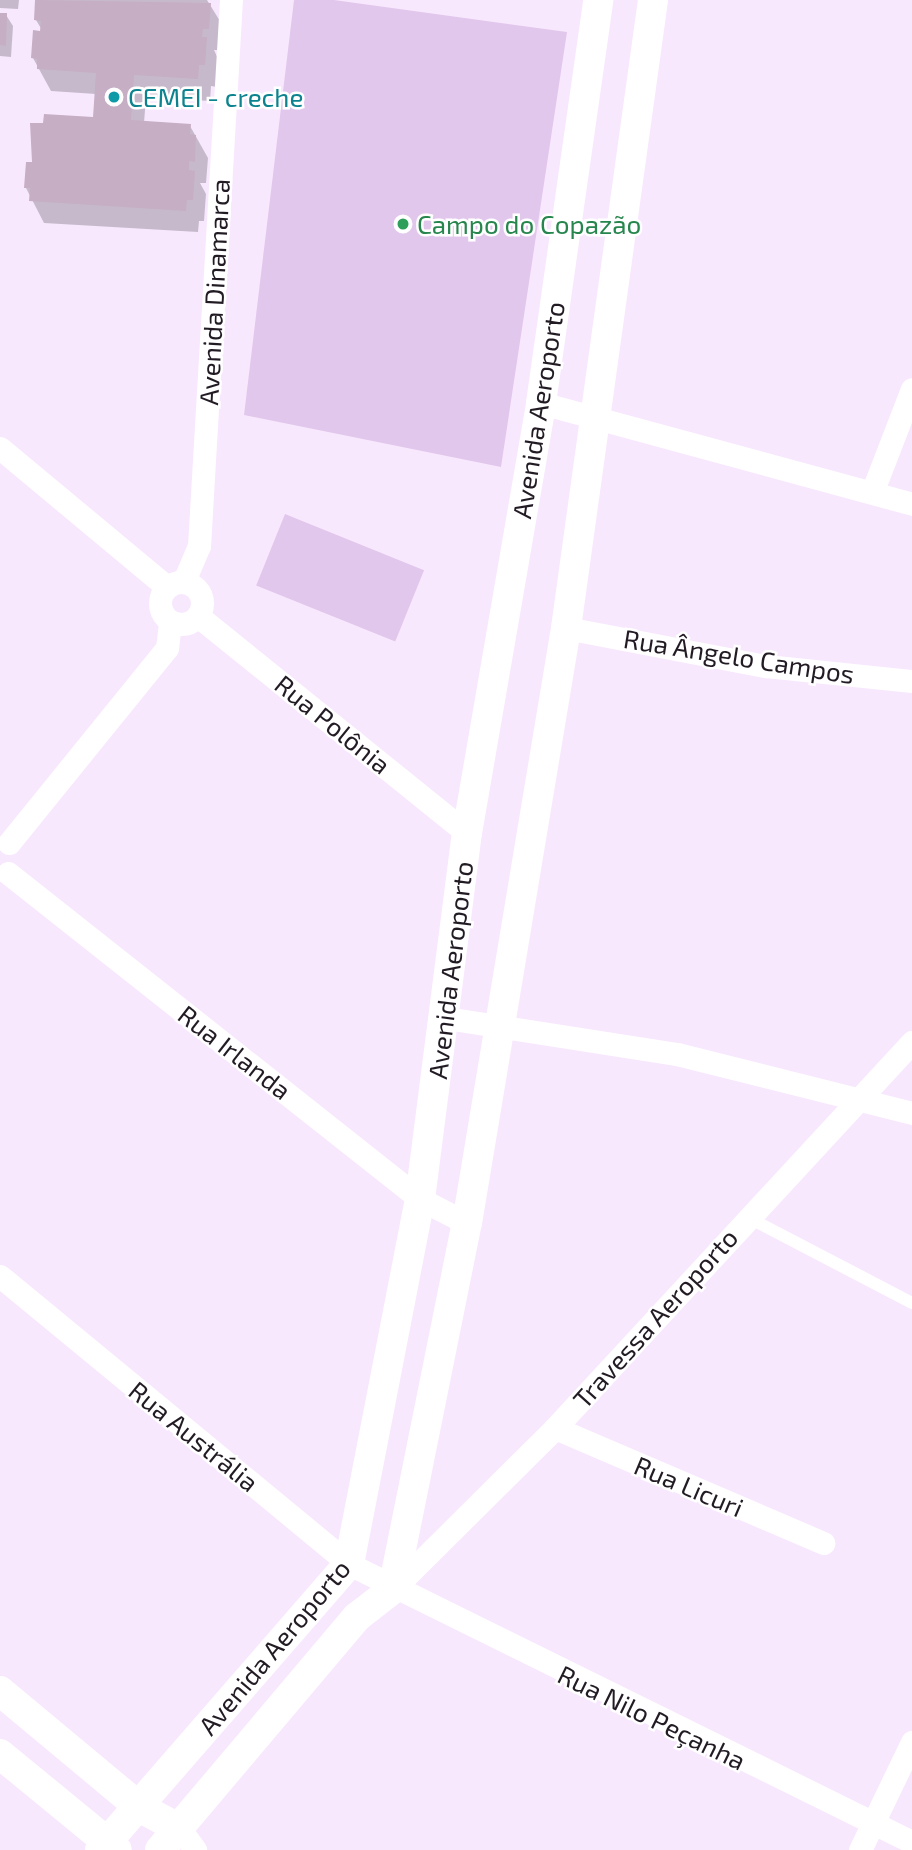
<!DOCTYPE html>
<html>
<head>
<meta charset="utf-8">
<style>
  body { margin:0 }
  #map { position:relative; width:912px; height:1850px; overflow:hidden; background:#f8e8fe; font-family:"Exo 2",sans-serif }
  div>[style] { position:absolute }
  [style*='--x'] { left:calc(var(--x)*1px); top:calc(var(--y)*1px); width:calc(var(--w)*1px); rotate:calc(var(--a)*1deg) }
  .green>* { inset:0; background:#e2c7ec; transform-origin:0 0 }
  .shadow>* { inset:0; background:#0003 }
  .building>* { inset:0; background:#c6aec5 }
  .service>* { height:12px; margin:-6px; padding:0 6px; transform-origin:6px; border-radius:6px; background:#fff }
  .minor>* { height:23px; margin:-11.5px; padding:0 11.5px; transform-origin:11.5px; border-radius:11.5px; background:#fff }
  .minor>.ring { margin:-11.5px; padding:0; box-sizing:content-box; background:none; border:23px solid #fff; border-radius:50% }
  .tertiary>* { height:30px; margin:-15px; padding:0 15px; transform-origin:15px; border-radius:15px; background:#fff }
  .dots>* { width:19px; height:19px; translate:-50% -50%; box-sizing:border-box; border:4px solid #fff; border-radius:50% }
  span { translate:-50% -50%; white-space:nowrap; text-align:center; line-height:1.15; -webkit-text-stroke:5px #fff; paint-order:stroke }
  .culture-label { font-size:26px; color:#0d838f }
  .left { translate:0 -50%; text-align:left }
  .leisure-label { font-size:26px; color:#27864d }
  .street-label { font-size:26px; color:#221b24 }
</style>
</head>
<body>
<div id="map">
  <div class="green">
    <i style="clip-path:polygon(294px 0,334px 0,567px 32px,501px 467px,244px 415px)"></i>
    <i style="left:285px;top:514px;width:150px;height:77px;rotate:22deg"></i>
  </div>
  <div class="shadow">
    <i style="clip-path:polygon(0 0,19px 0,18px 9px,0 8px)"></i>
    <i style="clip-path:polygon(37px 0,207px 0,223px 26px,221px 50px,214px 50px,219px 61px,217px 87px,211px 86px,210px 101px,146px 97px,144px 123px,190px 126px,208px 158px,206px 183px,200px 183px,206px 194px,204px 221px,199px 221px,198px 232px,44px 223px,26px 188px,34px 164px,95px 119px,96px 94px,51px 91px,33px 58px,42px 30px,36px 20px)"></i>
    <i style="clip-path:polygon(0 14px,6px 15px,13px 26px,11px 57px,0 56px)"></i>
  </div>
  <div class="building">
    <i style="clip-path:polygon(35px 0,211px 3px,209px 29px,203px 29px,202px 37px,207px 37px,205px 65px,199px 65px,198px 79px,134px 75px,131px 120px,191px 124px,190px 134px,196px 135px,195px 162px,189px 161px,189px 170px,195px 171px,193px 200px,187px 200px,186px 211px,29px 201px,30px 188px,24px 188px,26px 162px,32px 162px,30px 123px,43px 123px,44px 114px,93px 117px,96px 73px,37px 69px,37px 59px,31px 58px,33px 30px,40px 31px,41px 21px,34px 20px)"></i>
    <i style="clip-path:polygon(0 13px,7px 13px,6px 46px,0 45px)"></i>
  </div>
  <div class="service">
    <i style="--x:747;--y:1217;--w:186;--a:27.5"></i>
  </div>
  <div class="minor">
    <i style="--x:541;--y:403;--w:385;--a:15.2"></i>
    <i style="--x:0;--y:448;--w:217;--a:39.8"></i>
    <i style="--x:873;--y:490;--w:108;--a:-68.9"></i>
    <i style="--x:184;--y:581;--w:38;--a:-67"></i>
    <i style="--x:199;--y:546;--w:547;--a:-86.65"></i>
    <i class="ring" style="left:160px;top:582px;width:19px;height:19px"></i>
    <i style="--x:198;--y:616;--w:346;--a:38.9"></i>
    <i style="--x:566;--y:628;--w:204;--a:10.8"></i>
    <i style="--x:766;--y:666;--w:147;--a:5.9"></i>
    <i style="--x:9;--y:843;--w:251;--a:-51"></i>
    <i style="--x:167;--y:648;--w:26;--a:-83"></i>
    <i style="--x:8;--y:873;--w:525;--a:38.35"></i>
    <i style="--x:420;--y:1199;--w:53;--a:27.1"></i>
    <i style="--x:446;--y:1018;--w:234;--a:8.9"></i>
    <i style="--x:677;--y:1054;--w:242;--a:14.1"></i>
    <i style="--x:0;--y:1276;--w:452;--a:39.5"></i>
    <i style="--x:349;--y:1564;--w:628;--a:26.28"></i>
    <i style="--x:555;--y:1428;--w:292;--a:23.2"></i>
    <i style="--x:393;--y:1589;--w:228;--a:-44.8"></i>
    <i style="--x:555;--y:1428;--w:526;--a:-47.24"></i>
    <i style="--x:180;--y:1829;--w:26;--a:54"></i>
    <i style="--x:860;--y:1850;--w:120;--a:-64.3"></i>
  </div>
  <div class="tertiary">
    <i style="--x:0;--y:1691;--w:181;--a:39.8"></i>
    <i style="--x:139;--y:1807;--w:47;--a:28.2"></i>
    <i style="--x:0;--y:1754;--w:151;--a:39.4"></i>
    <i style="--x:100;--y:1850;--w:379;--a:-49"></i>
    <i style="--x:349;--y:1564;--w:372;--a:-79"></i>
    <i style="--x:420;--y:1199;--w:369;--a:-82.7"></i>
    <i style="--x:467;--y:833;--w:436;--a:-80.2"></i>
    <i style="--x:541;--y:403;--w:407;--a:-81.9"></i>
    <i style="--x:160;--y:1850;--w:305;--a:-49.8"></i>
    <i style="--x:357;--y:1617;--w:46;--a:-37.9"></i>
    <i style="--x:393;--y:1589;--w:373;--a:-78.6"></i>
    <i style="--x:467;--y:1223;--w:603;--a:-80.55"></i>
    <i style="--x:566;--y:628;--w:634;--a:-82.11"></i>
  </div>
  <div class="dots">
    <i style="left:114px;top:97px;background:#0f9aa8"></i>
    <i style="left:403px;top:224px;background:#2e9e5b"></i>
  </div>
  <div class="culture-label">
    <span class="left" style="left:128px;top:97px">CEMEI - creche</span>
  </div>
  <div class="leisure-label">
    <span class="left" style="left:417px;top:224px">Campo do Copazão</span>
  </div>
  <div class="street-label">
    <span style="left:214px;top:292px;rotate:-87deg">Avenida Dinamarca</span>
    <span style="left:538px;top:410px;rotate:-81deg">Avenida Aeroporto</span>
    <span style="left:739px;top:656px;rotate:9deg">Rua Ângelo Campos</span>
    <span style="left:333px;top:724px;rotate:39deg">Rua Polônia</span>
    <span style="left:450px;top:970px;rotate:-83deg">Avenida Aeroporto</span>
    <span style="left:235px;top:1052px;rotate:38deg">Rua Irlanda</span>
    <span style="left:655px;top:1318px;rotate:-48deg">Travessa Aeroporto</span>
    <span style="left:194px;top:1436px;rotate:39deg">Rua Austrália</span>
    <span style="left:689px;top:1486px;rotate:23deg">Rua Licuri</span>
    <span style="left:274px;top:1647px;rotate:-50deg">Avenida Aeroporto</span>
    <span style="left:652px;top:1717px;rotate:26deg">Rua Nilo Peçanha</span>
  </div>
</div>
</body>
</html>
